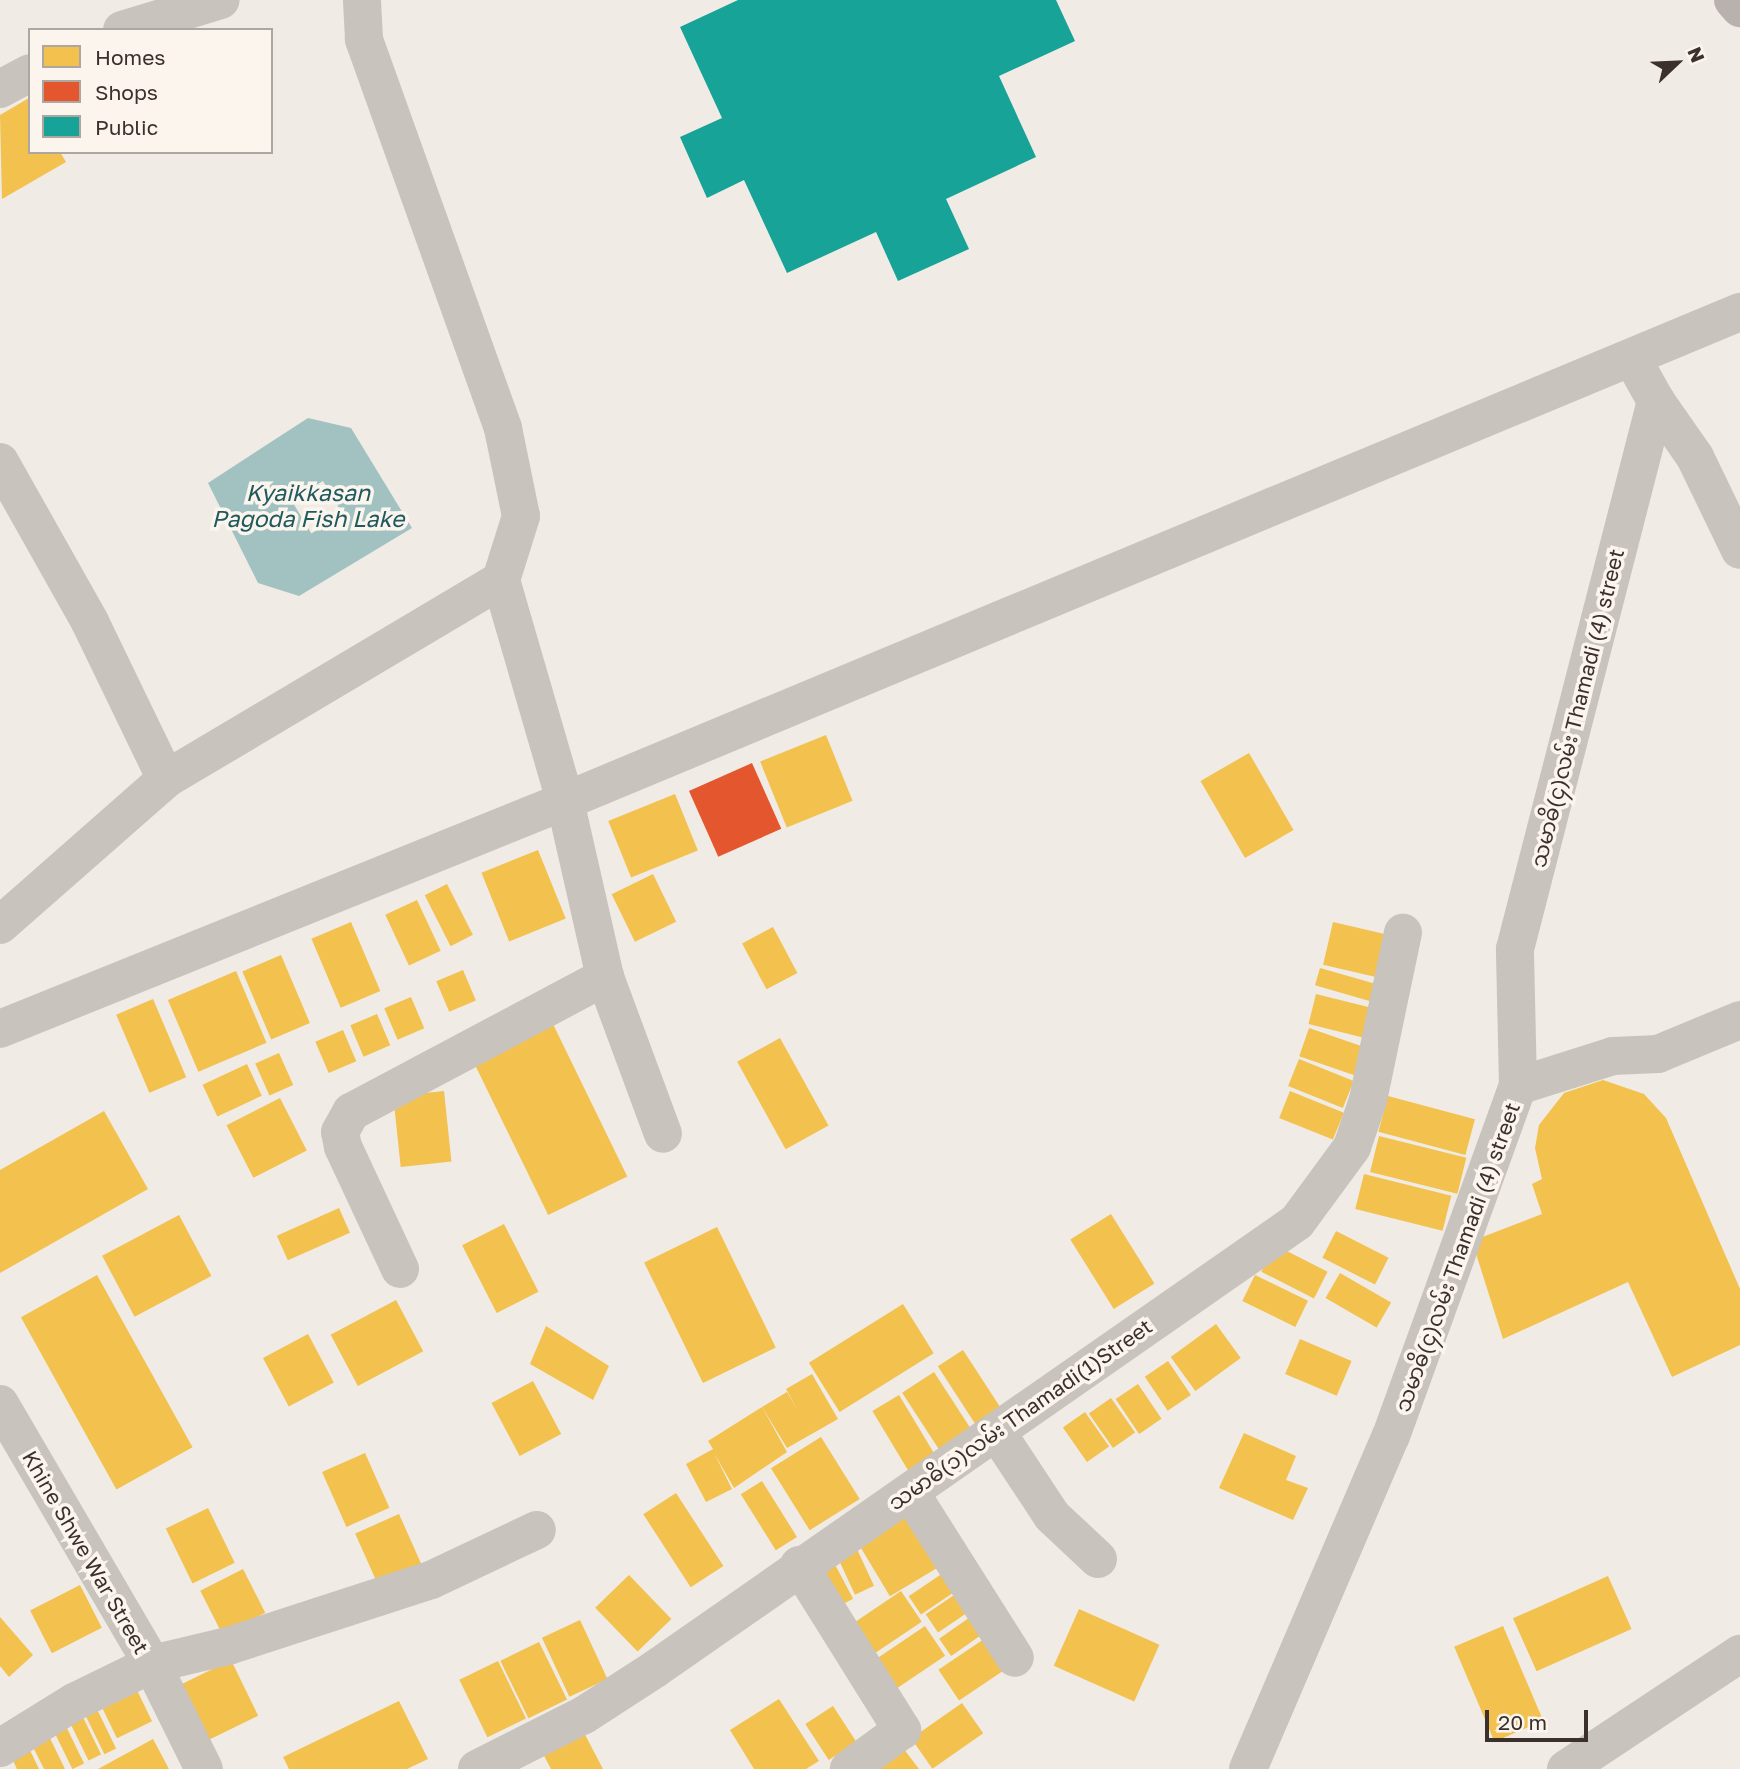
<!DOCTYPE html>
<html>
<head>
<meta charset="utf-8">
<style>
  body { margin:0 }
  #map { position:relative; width:1740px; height:1769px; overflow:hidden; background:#f0ebe5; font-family:"Golos Text","Noto Sans Myanmar",sans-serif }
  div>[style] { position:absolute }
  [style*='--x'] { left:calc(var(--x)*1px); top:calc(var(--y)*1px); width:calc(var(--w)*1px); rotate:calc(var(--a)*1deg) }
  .water>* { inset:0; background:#a1c2c1 }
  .pier>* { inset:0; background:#f0ebe5; transform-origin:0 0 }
  .homes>* { inset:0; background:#f2c14e; transform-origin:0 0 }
  .shops>* { inset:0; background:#e4572e; transform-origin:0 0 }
  .public>* { inset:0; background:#17a398 }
  .minor>* { height:38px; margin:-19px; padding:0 19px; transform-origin:19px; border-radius:19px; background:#c9c3be }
  .major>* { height:38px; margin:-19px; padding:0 19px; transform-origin:19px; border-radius:19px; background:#b8b1ad }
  span { translate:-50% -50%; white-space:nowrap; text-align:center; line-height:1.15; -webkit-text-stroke:7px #fbf5ee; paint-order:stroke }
  .street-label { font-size:21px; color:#3b302b }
  .water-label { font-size:23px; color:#1f5a5e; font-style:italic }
  .legend { position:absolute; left:28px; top:28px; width:245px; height:126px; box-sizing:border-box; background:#fbf5ee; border:2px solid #aea6a0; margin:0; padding:9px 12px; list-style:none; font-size:21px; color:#3b302b }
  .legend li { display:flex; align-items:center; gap:14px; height:35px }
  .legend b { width:35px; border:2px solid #aea6a0 }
  .north { position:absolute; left:1642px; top:28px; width:70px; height:70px; -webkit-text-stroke:5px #fbf5ee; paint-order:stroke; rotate:67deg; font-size:19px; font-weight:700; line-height:28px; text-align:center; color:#3b302b }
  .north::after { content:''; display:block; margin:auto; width:24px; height:32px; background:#3b302b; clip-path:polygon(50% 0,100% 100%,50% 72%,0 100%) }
  .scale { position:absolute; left:1485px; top:1710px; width:103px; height:32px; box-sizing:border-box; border:4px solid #3b302b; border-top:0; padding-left:9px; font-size:21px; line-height:24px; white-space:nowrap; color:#3b302b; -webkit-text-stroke:5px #fbf5ee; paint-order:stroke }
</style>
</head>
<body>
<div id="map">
  <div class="water">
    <i style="clip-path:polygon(308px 418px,351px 428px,412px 528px,299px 596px,258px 583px,208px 483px)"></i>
  </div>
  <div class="pier">
    <i style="left:323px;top:481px;width:39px;height:37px;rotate:59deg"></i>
  </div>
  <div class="homes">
    <i style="clip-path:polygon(29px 98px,30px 152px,60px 152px,66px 162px,2px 199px,0 115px)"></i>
    <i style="left:826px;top:735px;width:71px;height:71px;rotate:68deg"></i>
    <i style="left:1249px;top:753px;width:89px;height:56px;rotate:60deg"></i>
    <i style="left:675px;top:794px;width:61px;height:72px;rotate:68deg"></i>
    <i style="left:538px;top:850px;width:74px;height:61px;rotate:68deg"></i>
    <i style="left:653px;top:874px;width:53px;height:46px;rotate:64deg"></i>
    <i style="left:447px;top:884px;width:57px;height:25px;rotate:63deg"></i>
    <i style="left:417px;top:900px;width:56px;height:35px;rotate:65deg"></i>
    <i style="left:351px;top:922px;width:75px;height:43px;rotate:67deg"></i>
    <i style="left:1333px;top:922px;width:54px;height:44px;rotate:13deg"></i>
    <i style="left:773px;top:927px;width:52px;height:35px;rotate:62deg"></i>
    <i style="left:281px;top:955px;width:74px;height:42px;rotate:67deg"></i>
    <i style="left:1320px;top:968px;width:62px;height:18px;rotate:16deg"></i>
    <i style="left:463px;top:970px;width:33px;height:29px;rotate:67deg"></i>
    <i style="left:236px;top:971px;width:78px;height:74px;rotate:67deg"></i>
    <i style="left:1316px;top:994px;width:59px;height:31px;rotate:14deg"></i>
    <i style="left:411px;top:997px;width:34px;height:29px;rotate:67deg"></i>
    <i style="left:153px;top:999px;width:85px;height:40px;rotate:67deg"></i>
    <i style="left:377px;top:1014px;width:34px;height:29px;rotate:67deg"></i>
    <i style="left:551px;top:1020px;width:174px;height:88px;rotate:64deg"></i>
    <i style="left:1309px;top:1028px;width:59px;height:30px;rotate:19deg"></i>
    <i style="left:343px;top:1030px;width:34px;height:30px;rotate:67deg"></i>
    <i style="left:780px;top:1038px;width:100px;height:49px;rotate:61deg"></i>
    <i style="left:279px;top:1053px;width:35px;height:26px;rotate:66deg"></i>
    <i style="left:1299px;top:1059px;width:59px;height:29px;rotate:22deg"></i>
    <i style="left:247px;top:1064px;width:35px;height:49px;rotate:65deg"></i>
    <i style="clip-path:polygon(1603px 1080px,1644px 1094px,1666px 1118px,1740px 1289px,1740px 1345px,1672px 1377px,1628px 1282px,1503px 1339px,1472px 1241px,1542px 1214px,1532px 1184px,1542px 1179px,1535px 1148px,1539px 1125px,1564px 1093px)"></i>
    <i style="left:444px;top:1091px;width:71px;height:51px;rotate:84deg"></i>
    <i style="left:1290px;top:1091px;width:58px;height:29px;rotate:22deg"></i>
    <i style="left:1388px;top:1096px;width:90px;height:37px;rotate:15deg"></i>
    <i style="left:280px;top:1098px;width:59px;height:60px;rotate:63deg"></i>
    <i style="clip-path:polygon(104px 1111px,148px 1189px,0 1273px,0 1170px)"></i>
    <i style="left:1379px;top:1136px;width:90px;height:37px;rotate:14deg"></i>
    <i style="left:1364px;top:1174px;width:90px;height:36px;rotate:14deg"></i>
    <i style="left:339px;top:1208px;width:27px;height:68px;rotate:66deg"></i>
    <i style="left:1111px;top:1214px;width:82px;height:48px;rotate:58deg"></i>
    <i style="left:179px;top:1215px;width:69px;height:87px;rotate:62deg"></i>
    <i style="left:504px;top:1224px;width:76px;height:47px;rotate:63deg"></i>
    <i style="left:717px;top:1227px;width:134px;height:81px;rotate:64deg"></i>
    <i style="left:1336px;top:1231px;width:59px;height:30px;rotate:27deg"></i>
    <i style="left:1275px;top:1245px;width:59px;height:30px;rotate:27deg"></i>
    <i style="left:1340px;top:1273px;width:59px;height:29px;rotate:30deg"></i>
    <i style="left:97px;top:1275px;width:197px;height:87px;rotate:61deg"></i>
    <i style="left:1255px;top:1275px;width:59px;height:29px;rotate:26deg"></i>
    <i style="left:396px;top:1300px;width:58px;height:74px;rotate:62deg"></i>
    <i style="left:903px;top:1304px;width:58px;height:111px;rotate:58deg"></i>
    <i style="left:1216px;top:1324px;width:42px;height:56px;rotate:54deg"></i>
    <i style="clip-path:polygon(546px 1326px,609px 1366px,593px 1400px,530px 1364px)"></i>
    <i style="left:308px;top:1334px;width:55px;height:51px;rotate:62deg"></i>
    <i style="left:1300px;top:1339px;width:56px;height:38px;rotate:23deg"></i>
    <i style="left:963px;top:1350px;width:69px;height:30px;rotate:57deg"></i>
    <i style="left:1168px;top:1361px;width:41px;height:28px;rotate:56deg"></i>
    <i style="left:934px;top:1372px;width:72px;height:38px;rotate:57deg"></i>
    <i style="clip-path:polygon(812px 1374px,838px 1419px,787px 1448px,762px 1407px,787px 1392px,798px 1411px,786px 1389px)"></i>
    <i style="left:533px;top:1381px;width:60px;height:47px;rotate:62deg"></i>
    <i style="left:1138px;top:1384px;width:42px;height:27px;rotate:56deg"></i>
    <i style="left:899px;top:1395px;width:70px;height:31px;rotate:59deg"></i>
    <i style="left:1111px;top:1398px;width:42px;height:27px;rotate:55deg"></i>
    <i style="clip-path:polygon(762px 1407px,787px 1452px,734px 1488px,714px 1453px,732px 1489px,706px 1502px,686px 1464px,713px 1449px,708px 1441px)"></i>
    <i style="left:1085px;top:1412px;width:42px;height:27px;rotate:55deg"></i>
    <i style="clip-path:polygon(1244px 1433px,1296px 1456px,1286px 1480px,1308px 1488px,1293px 1520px,1219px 1488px)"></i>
    <i style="left:821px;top:1437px;width:73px;height:59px;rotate:58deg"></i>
    <i style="left:365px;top:1453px;width:60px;height:47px;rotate:66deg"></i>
    <i style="left:762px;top:1481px;width:66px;height:25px;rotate:58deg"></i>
    <i style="left:676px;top:1493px;width:87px;height:39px;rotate:57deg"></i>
    <i style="left:912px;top:1499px;width:72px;height:69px;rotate:59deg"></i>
    <i style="left:208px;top:1508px;width:61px;height:47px;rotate:64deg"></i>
    <i style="left:399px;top:1514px;width:60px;height:48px;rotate:66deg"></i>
    <i style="left:855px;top:1545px;width:45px;height:21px;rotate:65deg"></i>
    <i style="left:832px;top:1559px;width:45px;height:20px;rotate:62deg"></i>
    <i style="left:243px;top:1569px;width:49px;height:48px;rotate:63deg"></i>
    <i style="left:946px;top:1571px;width:22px;height:45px;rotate:56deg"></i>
    <i style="left:629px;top:1575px;width:61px;height:47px;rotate:46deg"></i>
    <i style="left:1608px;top:1576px;width:58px;height:104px;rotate:66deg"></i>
    <i style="left:80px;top:1585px;width:48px;height:56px;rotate:63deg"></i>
    <i style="left:963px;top:1589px;width:22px;height:45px;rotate:56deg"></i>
    <i style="left:901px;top:1591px;width:37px;height:62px;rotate:56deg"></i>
    <i style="left:1079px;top:1609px;width:88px;height:62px;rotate:24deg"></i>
    <i style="left:976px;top:1613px;width:21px;height:45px;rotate:55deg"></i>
    <i style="clip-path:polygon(0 1617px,33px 1655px,9px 1677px,0 1666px)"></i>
    <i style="left:580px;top:1620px;width:65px;height:42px;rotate:65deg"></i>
    <i style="left:925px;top:1626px;width:36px;height:63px;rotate:56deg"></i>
    <i style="left:1503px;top:1626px;width:103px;height:53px;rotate:67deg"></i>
    <i style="left:984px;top:1639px;width:37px;height:55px;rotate:56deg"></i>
    <i style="left:539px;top:1642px;width:64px;height:43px;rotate:64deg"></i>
    <i style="left:231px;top:1660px;width:62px;height:66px;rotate:64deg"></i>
    <i style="left:498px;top:1661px;width:64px;height:43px;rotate:64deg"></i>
    <i style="left:131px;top:1678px;width:48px;height:39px;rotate:64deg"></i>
    <i style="left:92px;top:1699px;width:55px;height:13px;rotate:64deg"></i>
    <i style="clip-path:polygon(779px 1699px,819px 1761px,806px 1769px,754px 1769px,730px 1730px)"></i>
    <i style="clip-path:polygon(399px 1701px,428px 1759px,407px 1769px,289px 1769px,283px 1757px)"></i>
    <i style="left:962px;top:1703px;width:37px;height:62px;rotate:55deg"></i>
    <i style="left:77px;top:1705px;width:55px;height:14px;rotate:64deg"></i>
    <i style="left:833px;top:1706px;width:43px;height:33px;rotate:57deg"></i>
    <i style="left:60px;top:1714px;width:55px;height:13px;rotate:64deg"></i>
    <i style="clip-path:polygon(44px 1726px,65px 1769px,44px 1769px,27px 1735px)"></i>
    <i style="clip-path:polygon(581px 1727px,603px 1769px,551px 1769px,540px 1748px)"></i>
    <i style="clip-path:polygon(153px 1739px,169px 1769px,98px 1769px)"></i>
    <i style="clip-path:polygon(25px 1740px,39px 1769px,17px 1769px,7px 1748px)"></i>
    <i style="clip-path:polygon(897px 1740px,919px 1769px,861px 1769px)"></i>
  </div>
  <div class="shops">
    <i style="left:752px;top:763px;width:72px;height:69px;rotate:66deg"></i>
  </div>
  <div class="public">
    <i style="clip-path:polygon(738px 0,1056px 0,1075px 41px,999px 76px,1036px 157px,946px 199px,969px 249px,898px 281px,876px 232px,787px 273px,744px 180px,707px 198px,680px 137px,722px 118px,680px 27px)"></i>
  </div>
  <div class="minor">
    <i style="--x:122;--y:30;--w:103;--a:-16.9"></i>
    <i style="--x:0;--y:89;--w:34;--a:-28"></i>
    <i style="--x:1656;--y:401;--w:68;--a:55.1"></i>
    <i style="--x:1695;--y:457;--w:103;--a:64.2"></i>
    <i style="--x:0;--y:462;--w:184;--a:60.6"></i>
    <i style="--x:90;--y:622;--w:174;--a:64.2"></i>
    <i style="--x:501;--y:580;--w:230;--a:73.8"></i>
    <i style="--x:565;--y:801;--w:180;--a:77.2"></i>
    <i style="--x:605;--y:977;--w:167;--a:69.7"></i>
    <i style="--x:0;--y:925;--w:221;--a:-41.3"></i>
    <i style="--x:166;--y:779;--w:390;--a:-30.7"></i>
    <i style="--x:501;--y:580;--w:67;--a:-72.6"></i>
    <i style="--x:521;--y:516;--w:90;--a:-101.6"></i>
    <i style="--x:503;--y:428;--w:413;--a:-109.7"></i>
    <i style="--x:364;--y:39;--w:39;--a:-93"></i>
    <i style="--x:0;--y:1029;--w:609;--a:-21.98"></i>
    <i style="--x:565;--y:801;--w:1273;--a:-22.6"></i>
    <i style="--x:1518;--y:1086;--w:100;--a:-17.5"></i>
    <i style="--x:1613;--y:1056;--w:45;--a:-2.5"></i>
    <i style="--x:1658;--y:1054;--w:89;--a:-22.5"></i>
    <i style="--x:400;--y:1269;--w:135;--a:-115"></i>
    <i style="--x:343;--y:1147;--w:15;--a:-101"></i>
    <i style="--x:340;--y:1132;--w:23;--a:-61"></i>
    <i style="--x:351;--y:1112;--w:288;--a:-28"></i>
    <i style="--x:0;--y:1404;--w:301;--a:59.7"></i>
    <i style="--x:152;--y:1664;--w:117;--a:63.7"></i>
    <i style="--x:996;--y:1431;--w:102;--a:56.6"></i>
    <i style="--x:1052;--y:1516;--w:63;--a:43.1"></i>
    <i style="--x:910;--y:1492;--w:196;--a:57.7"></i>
    <i style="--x:799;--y:1565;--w:195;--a:58"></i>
    <i style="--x:902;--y:1730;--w:66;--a:143.7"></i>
    <i style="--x:0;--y:1748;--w:87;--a:-31.9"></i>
    <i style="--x:74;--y:1702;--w:87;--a:-26"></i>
    <i style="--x:152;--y:1664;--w:78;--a:-13.3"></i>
    <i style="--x:228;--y:1646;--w:213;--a:-18"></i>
    <i style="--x:431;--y:1580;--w:117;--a:-25.3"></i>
    <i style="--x:477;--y:1769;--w:120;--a:-26.8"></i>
    <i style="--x:584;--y:1715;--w:85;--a:-32.9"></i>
    <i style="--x:655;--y:1669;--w:782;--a:-34.85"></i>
    <i style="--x:1297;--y:1222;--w:93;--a:-53.7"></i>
    <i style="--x:1352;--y:1147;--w:50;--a:-71.2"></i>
    <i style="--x:1368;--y:1100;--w:171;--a:-78.2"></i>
    <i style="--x:1248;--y:1769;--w:362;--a:-66.8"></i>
    <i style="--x:1391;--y:1436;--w:372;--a:-70.1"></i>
    <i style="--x:1518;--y:1086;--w:137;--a:-91.3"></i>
    <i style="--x:1515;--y:949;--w:566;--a:-75.57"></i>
    <i style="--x:1656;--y:401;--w:47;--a:-119.3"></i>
    <i style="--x:1566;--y:1769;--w:209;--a:-33.5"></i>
  </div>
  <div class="major">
    <i style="--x:1733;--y:0;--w:11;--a:49"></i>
  </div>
  <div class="street-label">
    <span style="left:1577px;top:708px;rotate:-76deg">သမာဓိ(၄)လမ်း Thamadi (4) street</span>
    <span style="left:1457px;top:1257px;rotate:-70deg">သမာဓိ(၄)လမ်း Thamadi (4) street</span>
    <span style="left:1020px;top:1414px;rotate:-35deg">သမာဓိ(၁)လမ်း Thamadi(1)Street</span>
    <span style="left:86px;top:1552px;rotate:60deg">Khine Shwe War Street</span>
  </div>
  <div class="water-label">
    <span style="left:308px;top:505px">Kyaikkasan<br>Pagoda Fish Lake</span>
  </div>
  <ul class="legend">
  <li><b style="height:19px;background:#f2c14e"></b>Homes</li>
  <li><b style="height:19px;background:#e4572e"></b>Shops</li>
  <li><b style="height:19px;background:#17a398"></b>Public</li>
  </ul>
  <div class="north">N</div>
  <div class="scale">20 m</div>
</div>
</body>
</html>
